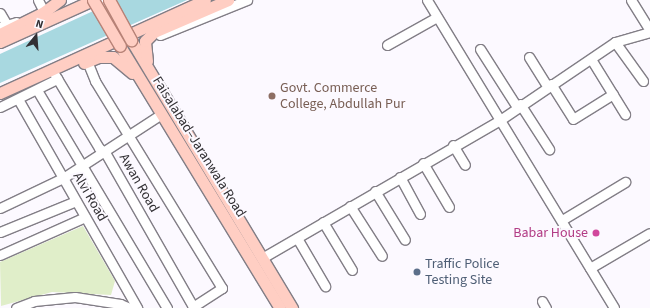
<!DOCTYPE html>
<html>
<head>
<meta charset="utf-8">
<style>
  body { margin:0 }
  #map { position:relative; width:650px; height:308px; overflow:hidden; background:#fcf9ff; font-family:"Source Sans 3",sans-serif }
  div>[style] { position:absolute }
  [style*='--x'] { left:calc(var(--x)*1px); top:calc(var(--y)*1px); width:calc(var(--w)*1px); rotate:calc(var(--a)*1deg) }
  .green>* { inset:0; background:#e0eec9 }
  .water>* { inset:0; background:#a8d8e0 }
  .roads { filter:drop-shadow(1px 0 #827e86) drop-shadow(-1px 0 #827e86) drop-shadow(0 1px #827e86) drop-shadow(0 -1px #827e86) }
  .minor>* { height:9px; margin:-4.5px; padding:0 4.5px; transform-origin:4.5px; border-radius:4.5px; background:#fff }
  .major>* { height:11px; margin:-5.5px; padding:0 5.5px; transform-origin:5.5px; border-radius:5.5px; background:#ffcec3 }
  .bridges { filter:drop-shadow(1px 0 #b78277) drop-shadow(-1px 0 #b78277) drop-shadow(0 1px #b78277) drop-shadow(0 -1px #b78277) }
  .major-bridge>* { height:11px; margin:-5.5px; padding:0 5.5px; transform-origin:5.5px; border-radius:5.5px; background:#ffcec3 }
  .dots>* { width:11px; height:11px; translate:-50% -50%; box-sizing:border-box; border:2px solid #fcf9ff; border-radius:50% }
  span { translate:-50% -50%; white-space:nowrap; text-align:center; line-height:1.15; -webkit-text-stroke:4px #fcf9ff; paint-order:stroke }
  .education-label { font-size:14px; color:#785e54 }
  .left { translate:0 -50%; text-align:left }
  .street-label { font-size:14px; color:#323034 }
  .hotel-label { font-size:14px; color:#b23c85 }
  .right { translate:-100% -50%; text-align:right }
  .service-label { font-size:14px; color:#4e5e75 }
  .north { position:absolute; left:16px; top:16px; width:40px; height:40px; -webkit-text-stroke:3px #fcf9ff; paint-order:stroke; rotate:17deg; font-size:11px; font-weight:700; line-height:16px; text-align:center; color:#323034 }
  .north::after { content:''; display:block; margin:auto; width:14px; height:18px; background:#323034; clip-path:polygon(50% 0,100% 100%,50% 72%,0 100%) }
</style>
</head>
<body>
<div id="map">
  <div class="green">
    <i style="clip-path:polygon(83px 226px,115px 281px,111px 295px,52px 292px,1px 306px,0 262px)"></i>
  </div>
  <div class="water">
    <i style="clip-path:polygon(117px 0,187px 0,0 83px,0 54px)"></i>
  </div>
  <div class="roads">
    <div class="minor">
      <i style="--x:38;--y:0;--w:13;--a:63"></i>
      <i style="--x:44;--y:12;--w:5;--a:158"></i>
      <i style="--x:427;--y:0;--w:360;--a:58.7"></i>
      <i style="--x:631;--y:0;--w:36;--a:58"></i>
      <i style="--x:0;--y:13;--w:14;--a:60"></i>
      <i style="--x:0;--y:27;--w:17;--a:-17"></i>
      <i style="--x:160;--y:35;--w:94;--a:-21.9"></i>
      <i style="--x:615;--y:42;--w:48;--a:54.3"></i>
      <i style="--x:387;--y:45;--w:57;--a:-29.2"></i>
      <i style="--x:480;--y:49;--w:69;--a:57.5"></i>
      <i style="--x:529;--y:57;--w:34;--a:58"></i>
      <i style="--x:591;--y:59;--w:65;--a:58.3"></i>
      <i style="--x:87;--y:61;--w:22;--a:68"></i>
      <i style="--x:95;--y:81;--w:243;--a:58.5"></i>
      <i style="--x:222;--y:288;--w:35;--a:147"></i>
      <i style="--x:55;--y:75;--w:85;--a:58.9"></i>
      <i style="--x:99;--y:148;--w:9;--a:41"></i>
      <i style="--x:106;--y:154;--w:177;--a:60.3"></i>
      <i style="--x:551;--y:84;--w:41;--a:57.8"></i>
      <i style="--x:573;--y:119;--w:47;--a:-32"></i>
      <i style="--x:37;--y:90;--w:254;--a:59.2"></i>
      <i style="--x:18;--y:99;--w:241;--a:60.3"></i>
      <i style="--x:520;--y:104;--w:54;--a:57.2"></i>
      <i style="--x:0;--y:107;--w:64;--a:-26.2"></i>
      <i style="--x:453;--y:145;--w:23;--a:59"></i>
      <i style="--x:423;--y:163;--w:51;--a:59.4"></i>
      <i style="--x:400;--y:177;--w:42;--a:61.6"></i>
      <i style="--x:375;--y:191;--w:57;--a:58.5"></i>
      <i style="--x:350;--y:206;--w:59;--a:57.4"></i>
      <i style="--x:0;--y:208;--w:70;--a:-25.5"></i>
      <i style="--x:63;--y:178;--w:116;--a:-33"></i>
      <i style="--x:562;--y:220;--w:74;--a:-31.1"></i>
      <i style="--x:323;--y:222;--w:56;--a:58.9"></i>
      <i style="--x:0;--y:232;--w:82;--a:-22.2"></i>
      <i style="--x:297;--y:238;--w:56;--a:59.7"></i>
      <i style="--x:0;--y:255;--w:93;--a:-24.1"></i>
      <i style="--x:262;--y:258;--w:275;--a:-30.1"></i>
      <i style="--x:500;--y:120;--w:139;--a:-34.1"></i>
      <i style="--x:615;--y:42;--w:36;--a:-16"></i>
      <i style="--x:590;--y:268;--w:69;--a:-30.3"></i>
      <i style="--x:542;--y:301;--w:8;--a:60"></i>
      <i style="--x:16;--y:308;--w:19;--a:-21"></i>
      <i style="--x:34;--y:301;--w:41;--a:-5.6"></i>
      <i style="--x:75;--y:297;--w:46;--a:8.8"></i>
      <i style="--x:120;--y:304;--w:11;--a:22"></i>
    </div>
    <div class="major">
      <i style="--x:0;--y:34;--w:49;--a:-26.6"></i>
      <i style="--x:44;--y:12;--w:20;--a:-37"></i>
      <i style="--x:131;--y:40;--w:313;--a:59"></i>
      <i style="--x:0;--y:42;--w:102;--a:-24.3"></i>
      <i style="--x:120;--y:46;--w:307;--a:58.6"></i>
      <i style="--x:147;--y:61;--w:20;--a:-96"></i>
      <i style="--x:145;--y:41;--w:13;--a:-45"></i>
      <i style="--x:154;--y:32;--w:81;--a:-23.4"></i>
      <i style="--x:84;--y:63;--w:16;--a:-22"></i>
      <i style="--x:99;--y:57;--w:14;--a:0"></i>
      <i style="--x:113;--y:57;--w:25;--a:40"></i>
      <i style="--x:0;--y:93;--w:225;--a:-24.4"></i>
    </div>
  </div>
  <div class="bridges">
    <div class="major-bridge">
      <i style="--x:93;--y:0;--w:53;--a:59.6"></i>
      <i style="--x:109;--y:0;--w:46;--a:61.2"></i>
    </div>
  </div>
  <div class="dots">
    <i style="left:272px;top:96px;background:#8d6e63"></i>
    <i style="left:596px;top:233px;background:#d1479c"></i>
    <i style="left:417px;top:272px;background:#5c6f8a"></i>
  </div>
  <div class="education-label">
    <span class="left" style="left:280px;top:96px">Govt. Commerce<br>College, Abdullah Pur</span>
  </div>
  <div class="street-label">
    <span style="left:199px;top:147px;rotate:58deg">Faisalabad–Jaranwala Road</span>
    <span style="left:139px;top:183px;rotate:60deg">Awan Road</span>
    <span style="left:90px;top:197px;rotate:60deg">Alvi Road</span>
  </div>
  <div class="hotel-label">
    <span class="right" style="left:588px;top:233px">Babar House</span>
  </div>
  <div class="service-label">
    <span class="left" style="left:425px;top:272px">Traffic Police<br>Testing Site</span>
  </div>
  <div class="north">N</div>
</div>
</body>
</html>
